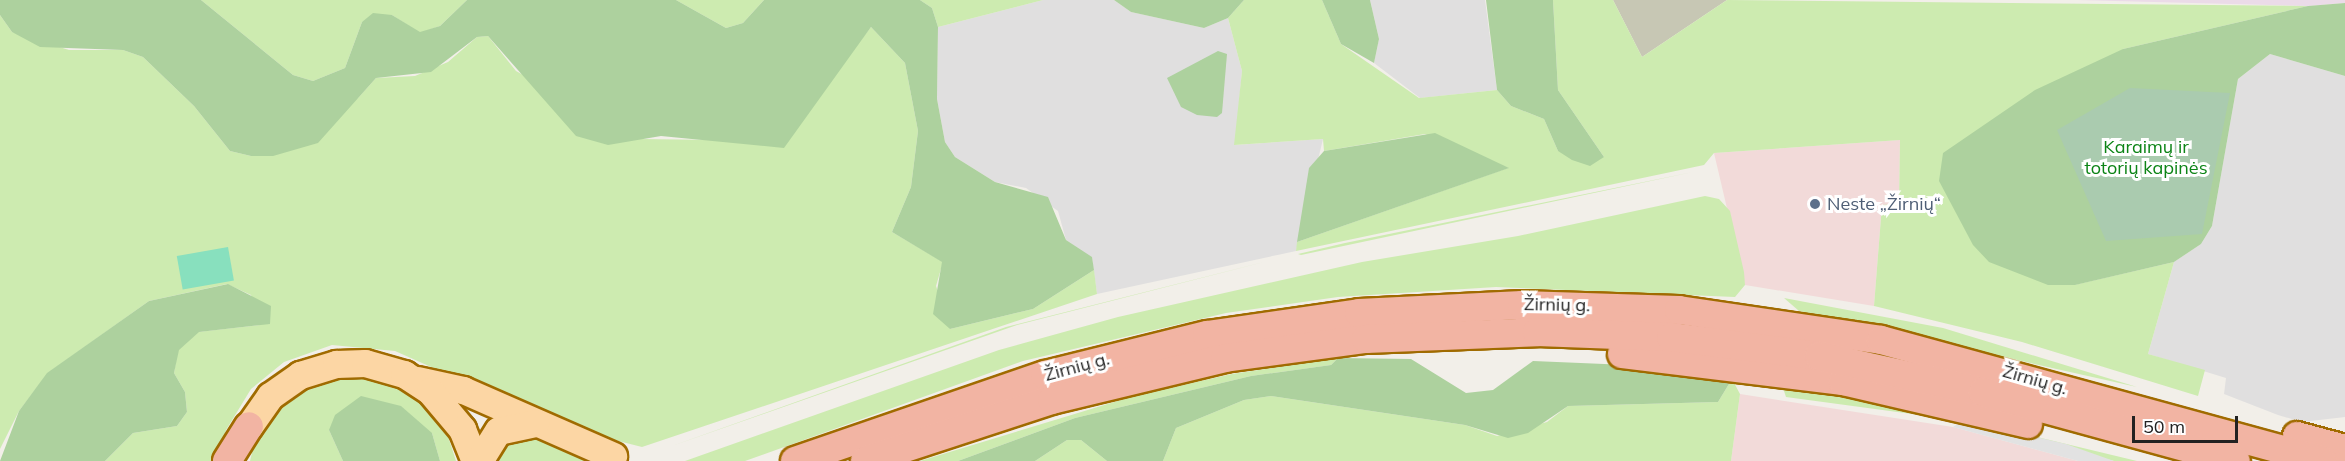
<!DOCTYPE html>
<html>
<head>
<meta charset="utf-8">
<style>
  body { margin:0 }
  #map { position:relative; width:2345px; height:461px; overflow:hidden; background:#f2efe9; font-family:Mulish,sans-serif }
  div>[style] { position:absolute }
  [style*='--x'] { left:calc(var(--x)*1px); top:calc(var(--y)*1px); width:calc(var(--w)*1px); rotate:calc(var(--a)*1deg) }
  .residential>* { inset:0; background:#e0dfdf }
  .commercial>* { inset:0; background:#f2dad9 }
  .industrial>* { inset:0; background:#ebdbe8 }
  .construction>* { inset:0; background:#c7c7b4 }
  .grass>* { inset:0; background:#cdebb0 }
  .forest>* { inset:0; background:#add19e }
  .cemetery>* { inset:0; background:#aacbaf }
  .pitch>* { inset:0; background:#88e0be; transform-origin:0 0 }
  .parking>* { inset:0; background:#e2e2e2 }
  .roads { filter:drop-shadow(2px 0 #a06b00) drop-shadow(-2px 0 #a06b00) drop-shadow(0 2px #a06b00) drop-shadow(0 -2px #a06b00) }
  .primary>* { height:27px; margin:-13.5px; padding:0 13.5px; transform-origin:13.5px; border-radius:13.5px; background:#fcd6a4 }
  .trunk>* { height:28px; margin:-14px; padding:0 14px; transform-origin:14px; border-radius:14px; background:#f2b4a3 }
  .dots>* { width:16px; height:16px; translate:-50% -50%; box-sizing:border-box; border:3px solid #fff; border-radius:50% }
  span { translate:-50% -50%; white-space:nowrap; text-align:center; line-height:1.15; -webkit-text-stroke:6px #fff; paint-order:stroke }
  .park-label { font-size:18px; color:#0c8416 }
  .service-label { font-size:18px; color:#4e5e75 }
  .left { translate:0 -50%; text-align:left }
  .street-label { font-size:18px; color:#222 }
  .scale { position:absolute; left:2132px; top:416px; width:106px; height:27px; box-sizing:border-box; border:3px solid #222; border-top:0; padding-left:8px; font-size:18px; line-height:21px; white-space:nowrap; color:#222; -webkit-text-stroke:4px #fff; paint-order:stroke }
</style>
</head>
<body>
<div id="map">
  <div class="residential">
    <i style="clip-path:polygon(1043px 0,1114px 0,1131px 12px,1204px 28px,1228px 18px,1242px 71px,1235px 145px,1323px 139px,1296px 251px,1097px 294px,1092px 258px,1066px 240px,1058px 211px,1026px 188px,995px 182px,955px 157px,945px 142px,937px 99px,938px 27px)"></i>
    <i style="clip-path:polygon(1370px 0,1485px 0,1497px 90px,1420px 98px,1374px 63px,1379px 39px)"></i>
    <i style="clip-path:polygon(2270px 54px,2345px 76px,2345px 417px,2302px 422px,2278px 415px,2224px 394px,2226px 378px,2148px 354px,2174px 262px,2201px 244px,2212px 226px,2238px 79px)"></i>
  </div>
  <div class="commercial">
    <i style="clip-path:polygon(1900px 140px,1899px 204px,1882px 205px,1874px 306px,1745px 285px,1714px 153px)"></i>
    <i style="clip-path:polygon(1740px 394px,1953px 427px,2078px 461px,1731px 461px)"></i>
  </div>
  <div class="industrial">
    <i style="clip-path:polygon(2077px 0,2345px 0,2345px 3px,2308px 6px)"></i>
  </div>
  <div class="construction">
    <i style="clip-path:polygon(1613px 0,1727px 0,1642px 57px)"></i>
  </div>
  <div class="grass">
    <i style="clip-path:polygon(201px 0,467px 0,440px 26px,420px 33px,392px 15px,362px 22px,345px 68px,313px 81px,293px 75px)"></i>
    <i style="clip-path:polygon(676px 0,764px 0,743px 23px,726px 28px)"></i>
    <i style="clip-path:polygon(920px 0,1043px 0,938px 27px,932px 8px)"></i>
    <i style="clip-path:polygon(1244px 0,1322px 0,1341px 44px,1419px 98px,1497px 90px,1511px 106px,1544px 119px,1558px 151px,1604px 157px,1558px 90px,1553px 0,1613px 0,1642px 57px,1727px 0,2308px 6px,2123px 49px,2074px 285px,2174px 262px,2148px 354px,2205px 370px,2198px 396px,2022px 342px,1874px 306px,1882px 205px,1899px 204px,1900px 140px,1714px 153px,1704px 165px,1296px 251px,1297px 242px,1508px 168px,1425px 134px,1324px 151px,1323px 139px,1234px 145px,1242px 71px,1228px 18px)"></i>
    <i style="clip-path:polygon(0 15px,12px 32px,69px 50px,123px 50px,143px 57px,194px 106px,230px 151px,251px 156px,358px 98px,376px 78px,415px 76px,448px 62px,477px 37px,488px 36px,516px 71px,640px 139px,717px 140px,830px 79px,871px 27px,905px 63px,918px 131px,911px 187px,892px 232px,943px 262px,936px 286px,950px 329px,1033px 309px,1094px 270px,1097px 294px,642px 447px,571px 429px,395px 351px,332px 345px,284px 362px,251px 389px,226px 430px,218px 461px,105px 461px,133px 433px,177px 426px,187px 412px,185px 392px,174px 373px,178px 350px,198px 332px,260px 325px,251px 295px,227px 284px,149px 301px,48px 373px,19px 411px,0 449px)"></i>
    <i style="clip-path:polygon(1693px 172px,1301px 255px,1298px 254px,1345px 243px)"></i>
    <i style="clip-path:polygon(1705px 196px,1719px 199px,1730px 211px,1744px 272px,1745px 285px,1735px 297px,1496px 287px,1338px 297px,1226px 313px,1023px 361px,745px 461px,685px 461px,999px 350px,1118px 317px,1362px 262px,1518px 236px)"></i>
    <i style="clip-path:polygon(1272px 260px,1017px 325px,669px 447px,1006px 327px)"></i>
    <i style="clip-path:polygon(1784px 298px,1943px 328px,2137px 387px,1799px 311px)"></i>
    <i style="clip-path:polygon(1338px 358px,1331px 365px,1251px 376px,1075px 418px,958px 461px,920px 461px,1134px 396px,1232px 374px)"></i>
    <i style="clip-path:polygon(344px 374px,384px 378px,418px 396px,444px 424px,456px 461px,440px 461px,432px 433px,329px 430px,343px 461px,250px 461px,255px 440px,274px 407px,306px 384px)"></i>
    <i style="clip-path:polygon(1732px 379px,1740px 394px,1731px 461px,1163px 461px,1176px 428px,1244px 400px,1271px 396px,1465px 425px,1497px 436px,1547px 422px,1568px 406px,1718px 402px)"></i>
    <i style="clip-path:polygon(1782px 385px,1868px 396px,2137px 461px,2114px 461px,1964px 421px,1786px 397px)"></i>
    <i style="clip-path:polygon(521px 430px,602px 461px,494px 461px,495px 451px)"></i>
    <i style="clip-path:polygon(1067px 440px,1081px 440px,1107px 461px,1035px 461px)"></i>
  </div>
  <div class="forest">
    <i style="clip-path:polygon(0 0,201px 0,293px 75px,313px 81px,345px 68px,362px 22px,373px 13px,392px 15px,420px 32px,440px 26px,467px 0,676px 0,726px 28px,743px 23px,764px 0,920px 0,932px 8px,938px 27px,937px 99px,945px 142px,955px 157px,995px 182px,1048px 197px,1066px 240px,1092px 257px,1094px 270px,1033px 309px,950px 329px,933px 314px,942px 262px,892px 232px,911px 187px,918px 131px,905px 63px,871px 27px,784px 148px,661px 136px,608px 145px,576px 136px,488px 36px,477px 37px,431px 72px,376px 78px,318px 143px,273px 156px,251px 156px,230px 151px,194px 106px,143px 57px,123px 50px,40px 47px,12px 32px,0 15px)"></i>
    <i style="clip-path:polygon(1114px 0,1244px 0,1228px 18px,1204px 28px,1131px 12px)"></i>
    <i style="clip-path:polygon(1322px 0,1370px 0,1379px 39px,1374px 63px,1341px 44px)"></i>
    <i style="clip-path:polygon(1486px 0,1553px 0,1558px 90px,1604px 157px,1590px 166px,1572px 160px,1558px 151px,1544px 119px,1511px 106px,1497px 90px)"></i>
    <i style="clip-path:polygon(2345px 3px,2345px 76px,2270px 54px,2238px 79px,2212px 226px,2201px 244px,2174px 262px,2075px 285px,2048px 285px,1989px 262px,1973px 245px,1939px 181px,1943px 153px,2035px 90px,2123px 49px,2308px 6px)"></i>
    <i style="clip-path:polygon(1218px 51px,1227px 54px,1222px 113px,1217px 117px,1197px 115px,1181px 107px,1167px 78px)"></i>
    <i style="clip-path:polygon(1435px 133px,1509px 168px,1297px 242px,1309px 168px,1324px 151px)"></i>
    <i style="clip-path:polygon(228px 284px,271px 306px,270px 324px,199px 332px,179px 350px,174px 373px,185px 392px,187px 412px,177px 426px,133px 433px,105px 461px,0 461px,19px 411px,47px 373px,149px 301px)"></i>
    <i style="clip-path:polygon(1338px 358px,1411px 359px,1466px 393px,1493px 390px,1533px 361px,1628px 365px,1732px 379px,1718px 402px,1568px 406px,1528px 433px,1508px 438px,1465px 425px,1271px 396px,1244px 400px,1176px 428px,1163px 461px,1107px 461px,1081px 440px,1067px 440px,1035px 461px,958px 461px,1075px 418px,1251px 376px,1331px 365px)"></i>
    <i style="clip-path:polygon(361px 396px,401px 406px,432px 433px,440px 461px,343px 461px,329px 430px,335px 415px)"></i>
  </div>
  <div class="cemetery">
    <i style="clip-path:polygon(2130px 88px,2230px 93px,2202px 234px,2106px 241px,2057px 130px)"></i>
  </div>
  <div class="pitch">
    <i style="left:228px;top:247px;width:34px;height:52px;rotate:80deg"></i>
  </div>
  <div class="parking">
    <i style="clip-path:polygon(1964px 420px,2066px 444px,2114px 461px,2078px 461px,1953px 427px)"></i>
  </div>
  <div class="roads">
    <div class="primary">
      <i style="--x:417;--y:380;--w:47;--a:12.3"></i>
      <i style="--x:463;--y:390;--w:164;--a:23.7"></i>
      <i style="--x:249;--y:426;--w:37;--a:-55"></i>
      <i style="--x:270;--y:396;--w:37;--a:-35"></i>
      <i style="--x:300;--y:375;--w:38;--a:-17"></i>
      <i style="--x:336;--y:364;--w:29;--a:-2"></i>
      <i style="--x:365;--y:363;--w:41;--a:15.8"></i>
      <i style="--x:404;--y:374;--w:31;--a:33"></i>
      <i style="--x:430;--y:391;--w:50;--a:49.9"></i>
      <i style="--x:462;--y:429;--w:35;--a:68"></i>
      <i style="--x:479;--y:461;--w:36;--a:-58"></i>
      <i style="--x:498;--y:431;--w:38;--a:-12"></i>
    </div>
    <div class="trunk">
      <i style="--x:1622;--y:354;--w:223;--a:7"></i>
      <i style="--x:1843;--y:381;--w:190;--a:13.1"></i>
      <i style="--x:2297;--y:436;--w:50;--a:15.2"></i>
      <i style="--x:227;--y:461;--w:41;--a:-57.8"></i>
      <i style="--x:795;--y:461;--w:264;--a:-19"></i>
      <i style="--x:1045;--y:375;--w:167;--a:-13.9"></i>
      <i style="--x:1207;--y:335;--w:154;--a:-8.2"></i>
      <i style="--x:1359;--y:313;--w:163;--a:-2.8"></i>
      <i style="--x:1522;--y:305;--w:157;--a:1.8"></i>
      <i style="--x:1679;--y:310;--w:204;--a:8.4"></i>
      <i style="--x:1881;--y:340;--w:457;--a:15.3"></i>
      <i style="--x:865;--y:461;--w:197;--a:-18.1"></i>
      <i style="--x:1052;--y:400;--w:178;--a:-13.6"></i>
      <i style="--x:1225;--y:358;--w:142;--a:-7.7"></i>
      <i style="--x:1366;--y:339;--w:171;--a:-2.3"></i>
      <i style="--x:1537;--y:332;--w:134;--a:2.1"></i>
      <i style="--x:1671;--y:337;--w:149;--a:7.3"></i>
      <i style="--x:1819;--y:356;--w:168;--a:12.4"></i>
      <i style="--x:1983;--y:392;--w:262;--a:15.3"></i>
    </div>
  </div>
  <div class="dots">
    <i style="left:1815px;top:204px;background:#5c6f8a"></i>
  </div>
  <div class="park-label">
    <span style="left:2146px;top:158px">Karaimų ir<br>totorių kapinės</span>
  </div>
  <div class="service-label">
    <span class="left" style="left:1827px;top:204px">Neste „Žirnių“</span>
  </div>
  <div class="street-label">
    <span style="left:1557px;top:305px;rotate:1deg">Žirnių g.</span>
    <span style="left:1077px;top:367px;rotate:-15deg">Žirnių g.</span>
    <span style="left:2035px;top:380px;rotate:16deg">Žirnių g.</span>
  </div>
  <div class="scale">50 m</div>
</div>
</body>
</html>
